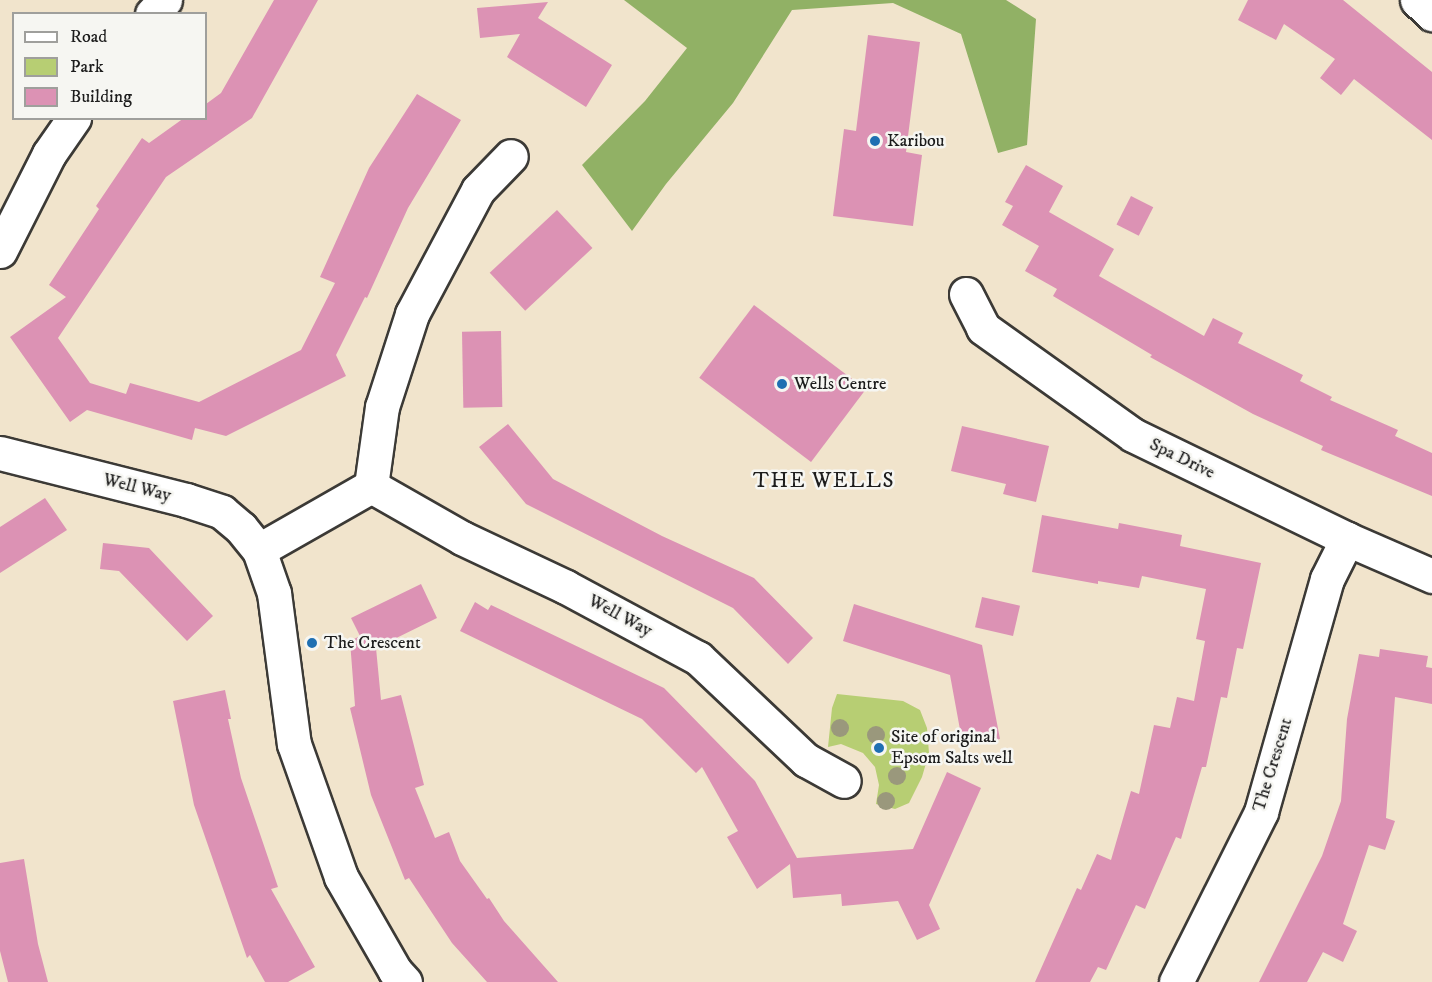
<!DOCTYPE html>
<html>
<head>
<meta charset="utf-8">
<style>
  body { margin:0 }
  #map { position:relative; width:1432px; height:982px; overflow:hidden; background:#f1e4cc; font-family:"IM FELL DW Pica",serif }
  div>[style] { position:absolute }
  [style*='--x'] { left:calc(var(--x)*1px); top:calc(var(--y)*1px); width:calc(var(--w)*1px); rotate:calc(var(--a)*1deg) }
  .green>* { inset:0; background:#b7ce73 }
  .forest>* { inset:0; background:#91b165 }
  .building>* { inset:0; background:#dc92b4; transform-origin:0 0 }
  .roads { filter:drop-shadow(2px 0 #3c3a36) drop-shadow(-2px 0 #3c3a36) drop-shadow(0 2px #3c3a36) drop-shadow(0 -2px #3c3a36) }
  .minor>* { height:33px; margin:-16.5px; padding:0 16.5px; transform-origin:16.5px; border-radius:16.5px; background:#fff }
  .trees>* { width:18px; height:18px; margin:-9px; border-radius:50%; background:#9a987c }
  .dots>* { width:16px; height:16px; translate:-50% -50%; box-sizing:border-box; border:3px solid #f6f6f2; border-radius:50% }
  span { translate:-50% -50%; white-space:nowrap; text-align:center; line-height:1.15; -webkit-text-stroke:5px #f6f6f2; paint-order:stroke }
  .poi-label { font-size:18px; color:#1c1c1c }
  .left { translate:0 -50%; text-align:left }
  .street-label { font-size:18px; color:#1c1c1c }
  .quarter-label { font-size:21px; color:#1c1c1c; letter-spacing:1.5px }
  .legend { position:absolute; left:12px; top:12px; width:195px; height:108px; box-sizing:border-box; background:#f6f6f2; border:2px solid #9f9f9c; margin:0; padding:8px 10px; list-style:none; font-size:18px; color:#1c1c1c }
  .legend li { display:flex; align-items:center; gap:12px; height:30px }
  .legend b { width:30px; border:2px solid #9f9f9c }
</style>
</head>
<body>
<div id="map">
  <div class="green">
    <i style="clip-path:polygon(837px 694px,903px 701px,920px 710px,927px 728px,929px 753px,922px 777px,909px 803px,895px 809px,876px 804px,879px 785px,875px 767px,863px 753px,841px 744px,828px 747px,832px 708px)"></i>
  </div>
  <div class="forest">
    <i style="clip-path:polygon(624px 0,1006px 0,1036px 19px,1027px 145px,998px 153px,961px 34px,893px 3px,792px 10px,733px 103px,666px 184px,632px 231px,582px 165px,645px 101px,687px 48px)"></i>
  </div>
  <div class="building">
    <i style="clip-path:polygon(274px 0,318px 0,252px 118px,166px 177px,58px 338px,90px 383px,126px 394px,130px 383px,199px 402px,301px 350px,335px 283px,320px 277px,369px 168px,417px 94px,461px 120px,408px 208px,367px 298px,365px 297px,336px 355px,346px 376px,226px 436px,195px 428px,192px 440px,87px 410px,70px 422px,10px 337px,66px 297px,49px 285px,99px 209px,96px 206px,142px 138px,149px 143px,184px 118px,206px 118px,206px 104px,221px 93px)"></i>
    <i style="clip-path:polygon(1248px 0,1343px 0,1432px 72px,1432px 140px,1354px 79px,1341px 95px,1320px 78px,1335px 59px,1284px 24px,1276px 40px,1238px 20px)"></i>
    <i style="clip-path:polygon(548px 2px,538px 18px,612px 65px,586px 107px,507px 57px,520px 34px,480px 38px,477px 8px)"></i>
    <i style="clip-path:polygon(868px 35px,920px 42px,906px 152px,922px 155px,913px 226px,833px 216px,844px 129px,856px 131px)"></i>
    <i style="clip-path:polygon(1026px 165px,1063px 186px,1049px 212px,1114px 249px,1099px 276px,1204px 336px,1213px 318px,1243px 333px,1238px 343px,1303px 375px,1300px 381px,1332px 397px,1330px 400px,1398px 430px,1395px 436px,1432px 453px,1432px 496px,1321px 450px,1323px 446px,1253px 414px,1150px 357px,1152px 355px,1053px 296px,1057px 289px,1025px 271px,1039px 246px,1002px 225px,1013px 206px,1005px 202px)"></i>
    <i style="left:1131px;top:196px;width:25px;height:32px;rotate:27deg"></i>
    <i style="left:557px;top:210px;width:52px;height:92px;rotate:47deg"></i>
    <i style="left:754px;top:305px;width:140px;height:91px;rotate:37deg"></i>
    <i style="left:501px;top:331px;width:76px;height:39px;rotate:89deg"></i>
    <i style="clip-path:polygon(508px 424px,553px 479px,662px 536px,754px 578px,813px 638px,788px 664px,733px 608px,526px 504px,479px 447px)"></i>
    <i style="clip-path:polygon(962px 426px,1049px 446px,1036px 502px,1003px 494px,1006px 484px,951px 471px)"></i>
    <i style="clip-path:polygon(45px 498px,67px 530px,0 573px,0 527px)"></i>
    <i style="clip-path:polygon(1042px 515px,1118px 529px,1119px 523px,1182px 535px,1180px 546px,1261px 563px,1243px 649px,1237px 648px,1227px 698px,1221px 697px,1206px 767px,1202px 767px,1181px 839px,1176px 837px,1145px 909px,1136px 905px,1106px 970px,1098px 967px,1090px 982px,1035px 982px,1077px 888px,1081px 890px,1097px 854px,1111px 860px,1131px 791px,1139px 794px,1154px 725px,1170px 728px,1177px 697px,1194px 701px,1205px 641px,1196px 639px,1206px 589px,1142px 576px,1139px 588px,1098px 581px,1098px 584px,1032px 572px)"></i>
    <i style="clip-path:polygon(103px 543px,149px 548px,213px 616px,187px 641px,119px 571px,100px 569px)"></i>
    <i style="clip-path:polygon(421px 584px,437px 618px,376px 648px,381px 700px,401px 695px,424px 785px,415px 788px,435px 838px,449px 832px,460px 861px,487px 899px,489px 898px,504px 921px,558px 982px,487px 982px,452px 943px,409px 878px,405px 880px,371px 795px,350px 708px,355px 706px,350px 641px,360px 636px,351px 618px)"></i>
    <i style="left:982px;top:597px;width:39px;height:31px;rotate:13deg"></i>
    <i style="clip-path:polygon(475px 602px,488px 610px,491px 605px,664px 688px,755px 781px,797px 858px,913px 849px,947px 772px,981px 788px,929px 905px,940px 929px,917px 940px,898px 901px,842px 906px,841px 894px,793px 898px,790px 864px,757px 889px,727px 837px,738px 831px,702px 767px,696px 773px,642px 719px,460px 631px)"></i>
    <i style="clip-path:polygon(854px 604px,982px 645px,1000px 739px,963px 746px,950px 675px,843px 641px)"></i>
    <i style="clip-path:polygon(1380px 649px,1428px 656px,1426px 667px,1432px 668px,1432px 704px,1395px 697px,1386px 818px,1395px 821px,1385px 850px,1369px 845px,1343px 924px,1357px 931px,1343px 962px,1323px 952px,1307px 982px,1259px 982px,1322px 856px,1341px 801px,1347px 719px,1359px 654px,1379px 657px)"></i>
    <i style="clip-path:polygon(225px 690px,231px 719px,228px 719px,241px 778px,278px 887px,271px 889px,315px 967px,288px 982px,265px 982px,250px 955px,247px 958px,194px 805px,173px 701px)"></i>
    <i style="clip-path:polygon(24px 859px,38px 944px,48px 982px,8px 982px,0 951px,0 863px)"></i>
  </div>
  <div class="roads">
    <div class="minor">
      <i style="--x:1417;--y:0;--w:21;--a:43"></i>
      <i style="--x:152;--y:14;--w:19;--a:-47"></i>
      <i style="--x:0;--y:251;--w:109;--a:-63.2"></i>
      <i style="--x:49;--y:154;--w:44;--a:-55.2"></i>
      <i style="--x:966;--y:294;--w:38;--a:63"></i>
      <i style="--x:983;--y:328;--w:184;--a:35.5"></i>
      <i style="--x:1133;--y:435;--w:238;--a:25.9"></i>
      <i style="--x:1347;--y:539;--w:93;--a:23.5"></i>
      <i style="--x:0;--y:453;--w:192;--a:14.2"></i>
      <i style="--x:186;--y:500;--w:38;--a:18"></i>
      <i style="--x:222;--y:512;--w:25;--a:40"></i>
      <i style="--x:241;--y:528;--w:28;--a:51"></i>
      <i style="--x:259;--y:550;--w:46;--a:70.8"></i>
      <i style="--x:274;--y:593;--w:152;--a:82.5"></i>
      <i style="--x:294;--y:744;--w:141;--a:70.5"></i>
      <i style="--x:341;--y:877;--w:108;--a:60.1"></i>
      <i style="--x:395;--y:971;--w:15;--a:48"></i>
      <i style="--x:371;--y:486;--w:105;--a:29.7"></i>
      <i style="--x:462;--y:538;--w:115;--a:25.2"></i>
      <i style="--x:566;--y:587;--w:150;--a:28.3"></i>
      <i style="--x:698;--y:658;--w:149;--a:43.4"></i>
      <i style="--x:806;--y:760;--w:43;--a:28.9"></i>
      <i style="--x:259;--y:550;--w:129;--a:-29.7"></i>
      <i style="--x:371;--y:486;--w:80;--a:-82.1"></i>
      <i style="--x:382;--y:407;--w:98;--a:-72.1"></i>
      <i style="--x:412;--y:314;--w:140;--a:-62"></i>
      <i style="--x:478;--y:190;--w:47;--a:-45.9"></i>
      <i style="--x:1176;--y:982;--w:190;--a:-63.4"></i>
      <i style="--x:1261;--y:812;--w:242;--a:-74.2"></i>
      <i style="--x:1327;--y:579;--w:45;--a:-63.4"></i>
    </div>
  </div>
  <div class="trees">
    <i style="left:840px;top:728px"></i>
    <i style="left:876px;top:735px"></i>
    <i style="left:897px;top:776px"></i>
    <i style="left:886px;top:801px"></i>
  </div>
  <div class="dots">
    <i style="left:875px;top:141px;background:#1f6fb2"></i>
    <i style="left:782px;top:384px;background:#1f6fb2"></i>
    <i style="left:312px;top:643px;background:#1f6fb2"></i>
    <i style="left:879px;top:748px;background:#1f6fb2"></i>
  </div>
  <div class="poi-label">
    <span class="left" style="left:887px;top:141px">Karibou</span>
    <span class="left" style="left:794px;top:384px">Wells Centre</span>
    <span class="left" style="left:324px;top:643px">The Crescent</span>
    <span class="left" style="left:891px;top:748px">Site of original<br>Epsom Salts well</span>
  </div>
  <div class="street-label">
    <span style="left:1182px;top:459px;rotate:26deg">Spa Drive</span>
    <span style="left:137px;top:488px;rotate:14deg">Well Way</span>
    <span style="left:620px;top:616px;rotate:28deg">Well Way</span>
    <span style="left:1273px;top:765px;rotate:-73deg">The Crescent</span>
  </div>
  <div class="quarter-label">
    <span style="left:824px;top:481px">THE WELLS</span>
  </div>
  <ul class="legend">
  <li><b style="height:8px;background:#fff"></b>Road</li>
  <li><b style="height:16px;background:#b7ce73"></b>Park</li>
  <li><b style="height:16px;background:#dc92b4"></b>Building</li>
  </ul>
</div>
</body>
</html>
